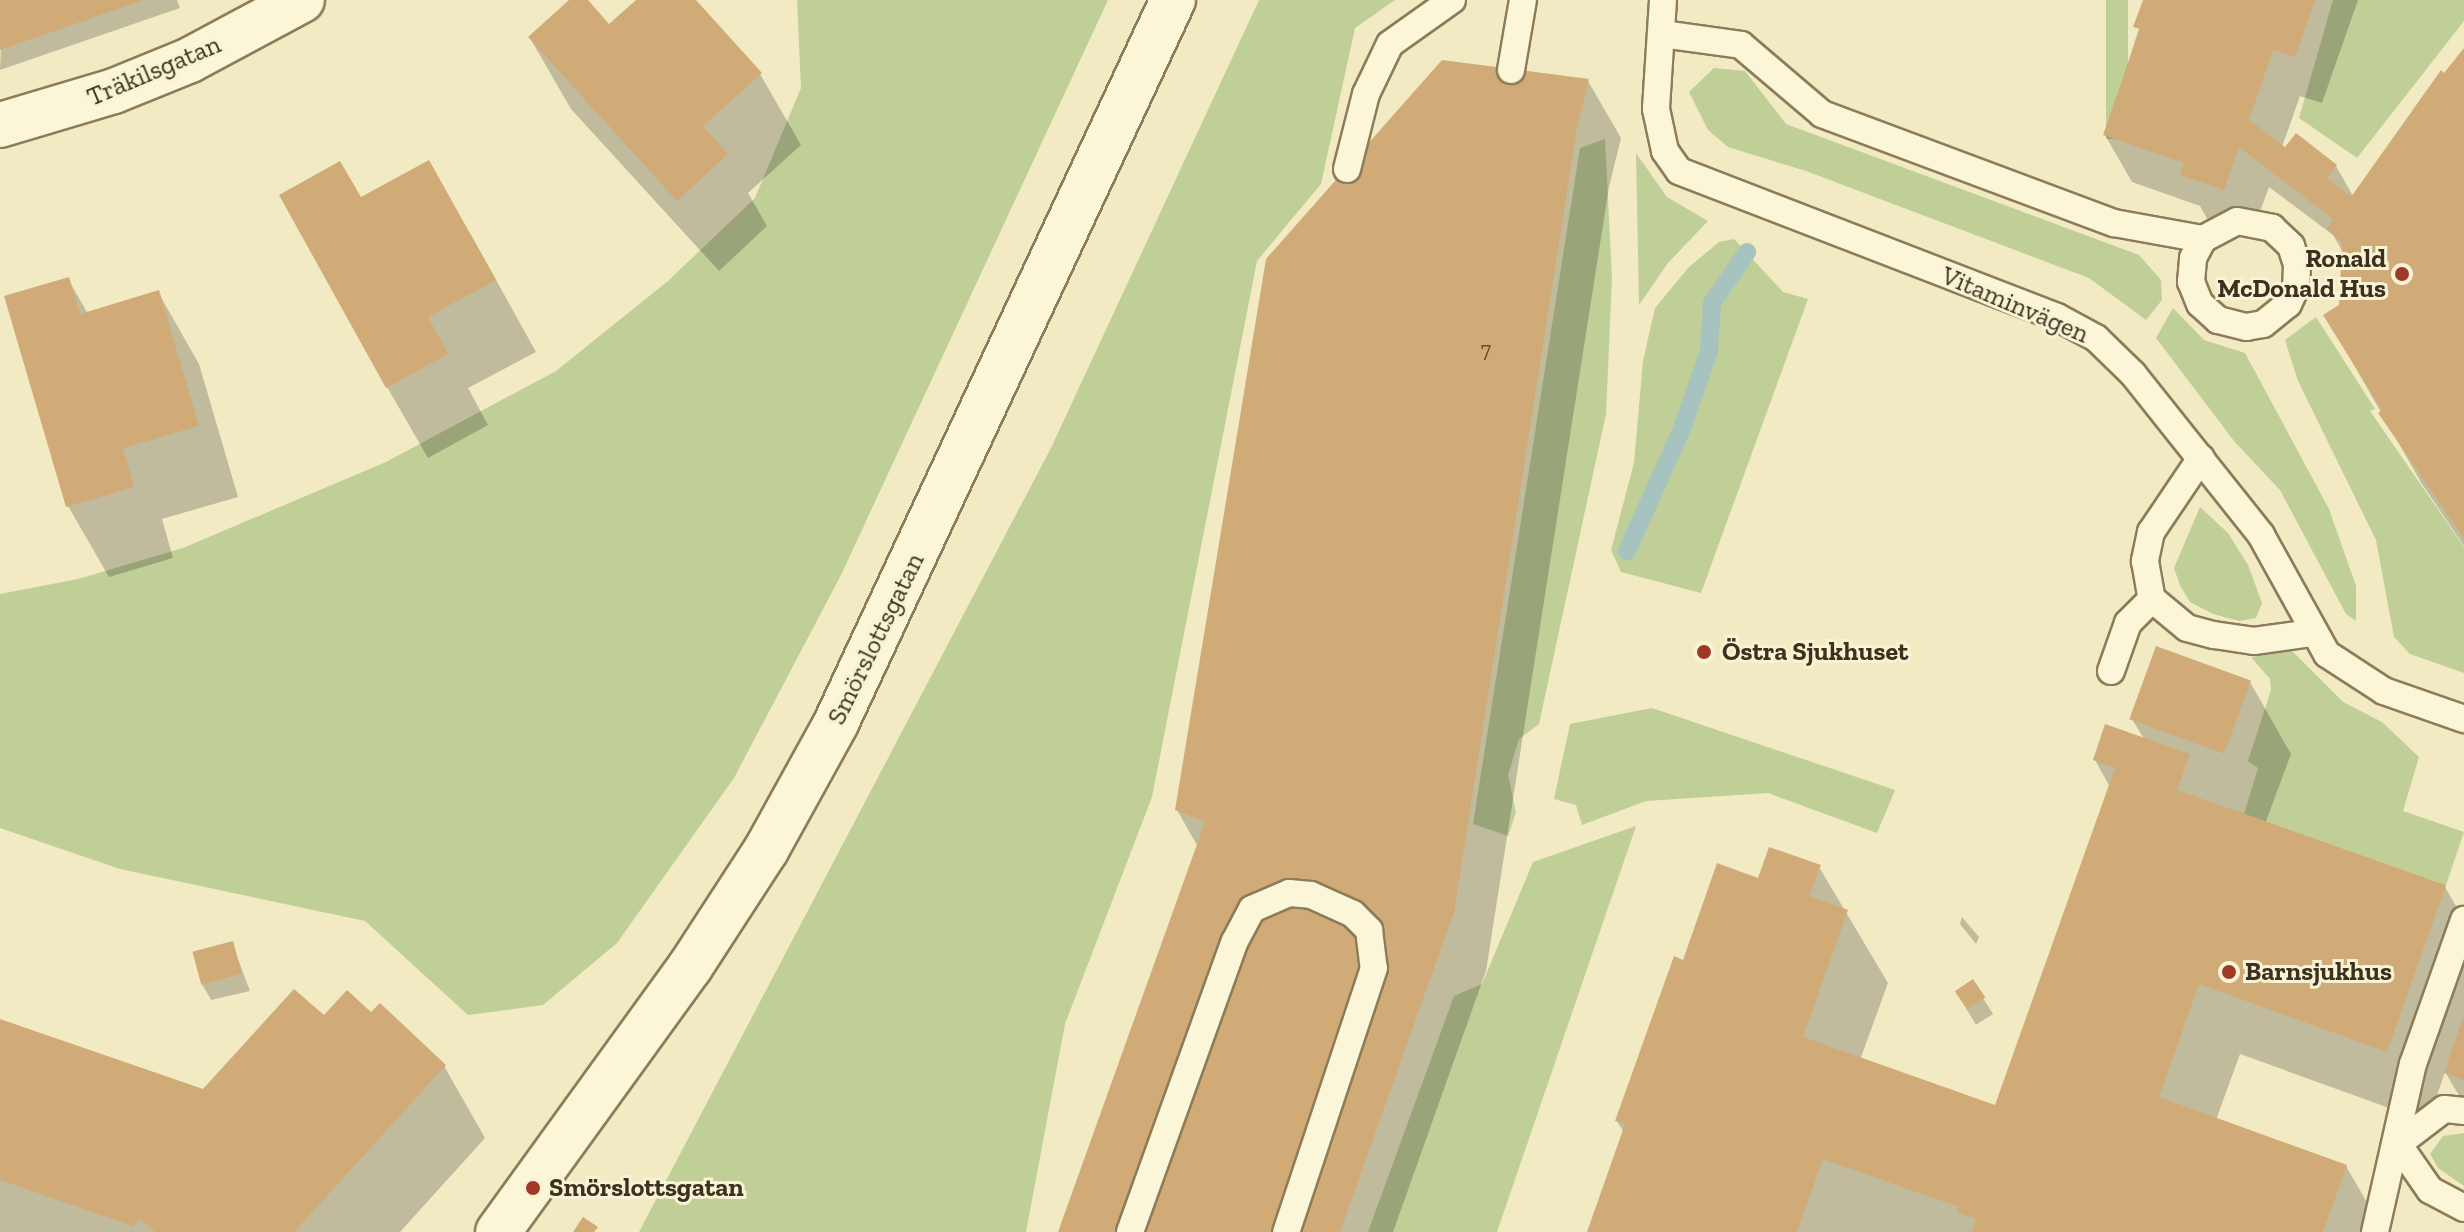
<!DOCTYPE html>
<html>
<head>
<meta charset="utf-8">
<style>
  body { margin:0 }
  #map { position:relative; width:2464px; height:1232px; overflow:hidden; background:#f1eac3; font-family:"Zilla Slab",serif }
  div>[style] { position:absolute }
  [style*='--x'] { left:calc(var(--x)*1px); top:calc(var(--y)*1px); width:calc(var(--w)*1px); rotate:calc(var(--a)*1deg) }
  .green>* { inset:0; background:#c0cf97; transform-origin:0 0 }
  .shadow>* { inset:0; background:#0003; transform-origin:0 0 }
  .stream>* { height:18px; margin:-9px; padding:0 9px; transform-origin:9px; border-radius:9px; background:#a6c3bf }
  .building>* { inset:0; background:#d1ab77; transform-origin:0 0 }
  .roads { filter:drop-shadow(2px 0 #8c7c59) drop-shadow(-2px 0 #8c7c59) drop-shadow(0 2px #8c7c59) drop-shadow(0 -2px #8c7c59) }
  .lane>* { height:26px; margin:-13px; padding:0 13px; transform-origin:13px; border-radius:13px; background:#fbf6d7 }
  .street>* { height:44px; margin:-22px; padding:0 22px; transform-origin:22px; border-radius:22px; background:#fbf6d7 }
  .secondary>* { height:44px; margin:-22px; padding:0 22px; transform-origin:22px; border-radius:22px; background:#fbf6d7 }
  .dots>* { width:22px; height:22px; translate:-50% -50%; box-sizing:border-box; border:4px solid #f7f3d4; border-radius:50% }
  span { translate:-50% -50%; white-space:nowrap; text-align:center; line-height:1.15; -webkit-text-stroke:6px #f7f3d4; paint-order:stroke }
  .number-label { font-size:22px; color:#605034 }
  .number-label span { -webkit-text-stroke-width:0 }
  .street-label { font-size:26px; color:#3b311e }
  .poi-label { font-size:26px; color:#3b311e; font-weight:700 }
  .right { translate:-100% -50%; text-align:right }
  .left { translate:0 -50%; text-align:left }
</style>
</head>
<body>
<div id="map">
  <div class="green">
    <i style="clip-path:polygon(797px 0,1108px 0,841px 575px,734px 778px,617px 943px,543px 1005px,468px 1015px,365px 921px,120px 869px,0 828px,0 594px,78px 579px,183px 548px,386px 462px,556px 371px,668px 281px,755px 198px,801px 88px)"></i>
    <i style="clip-path:polygon(1259px 0,1395px 0,1355px 28px,1321px 184px,1257px 261px,1152px 797px,1065px 1024px,1026px 1232px,639px 1232px,1051px 448px)"></i>
    <i style="left:2106px;top:0;width:22px;height:139px"></i>
    <i style="clip-path:polygon(2333px 0,2464px 0,2464px 21px,2357px 158px,2299px 118px)"></i>
    <i style="clip-path:polygon(1714px 68px,1745px 71px,1786px 124px,2139px 255px,2161px 280px,2162px 300px,2146px 320px,2089px 278px,1806px 171px,1728px 147px,1708px 130px,1689px 92px)"></i>
    <i style="clip-path:polygon(1605px 139px,1612px 278px,1606px 414px,1539px 724px,1519px 739px,1508px 775px,1516px 812px,1508px 836px,1473px 824px,1580px 148px)"></i>
    <i style="clip-path:polygon(1636px 153px,1667px 197px,1708px 221px,1668px 263px,1639px 305px)"></i>
    <i style="clip-path:polygon(1734px 239px,1783px 292px,1808px 299px,1701px 593px,1621px 572px,1611px 550px,1634px 463px,1643px 361px,1655px 308px,1689px 267px,1719px 242px)"></i>
    <i style="clip-path:polygon(2173px 308px,2204px 340px,2245px 353px,2329px 509px,2356px 586px,2356px 621px,2346px 614px,2280px 490px,2234px 441px,2156px 338px)"></i>
    <i style="clip-path:polygon(2316px 317px,2375px 409px,2370px 411px,2464px 547px,2464px 673px,2410px 654px,2394px 637px,2376px 540px,2298px 381px,2285px 340px)"></i>
    <i style="clip-path:polygon(2200px 507px,2228px 533px,2248px 565px,2262px 603px,2256px 618px,2239px 621px,2213px 614px,2190px 602px,2180px 585px,2174px 568px)"></i>
    <i style="clip-path:polygon(2292px 651px,2343px 702px,2382px 722px,2419px 757px,2403px 811px,2464px 832px,2446px 885px,2244px 814px,2258px 768px,2248px 761px,2271px 690px,2270px 679px,2251px 657px)"></i>
    <i style="clip-path:polygon(1652px 708px,1895px 790px,1877px 833px,1768px 793px,1646px 801px,1582px 825px,1576px 805px,1554px 799px,1570px 724px)"></i>
    <i style="clip-path:polygon(1636px 826px,1497px 1232px,1368px 1232px,1454px 996px,1482px 984px,1533px 862px)"></i>
    <i style="clip-path:polygon(2464px 1133px,2464px 1186px,2438px 1168px,2430px 1154px,2443px 1136px)"></i>
  </div>
  <div class="shadow">
    <i style="clip-path:polygon(3px 0,177px 0,180px 8px,0 70px)"></i>
    <i style="clip-path:polygon(572px 0,585px 0,609px 27px,638px 0,693px 0,760px 74px,801px 145px,748px 193px,767px 226px,719px 271px,571px 109px,530px 38px)"></i>
    <i style="clip-path:polygon(2148px 0,2358px 0,2322px 103px,2300px 96px,2282px 147px,2336px 166px,2353px 196px,2464px 51px,2464px 546px,2422px 484px,2326px 316px,2341px 306px,2344px 254px,2333px 235px,2269px 187px,2251px 236px,2209px 222px,2200px 206px,2132px 182px,2105px 135px)"></i>
    <i style="clip-path:polygon(1588px 81px,1621px 138px,1609px 187px,1486px 971px,1393px 1232px,1061px 1232px,1198px 847px,1177px 810px)"></i>
    <i style="clip-path:polygon(360px 200px,470px 233px,536px 352px,468px 388px,488px 425px,428px 458px,387px 387px)"></i>
    <i style="clip-path:polygon(68px 279px,88px 314px,158px 292px,199px 364px,238px 497px,162px 519px,173px 558px,109px 577px,68px 506px)"></i>
    <i style="clip-path:polygon(2250px 682px,2291px 754px,2265px 824px,2445px 887px,2464px 920px,2464px 1104px,2445px 1072px,2428px 1122px,2240px 1054px,2216px 1120px,2346px 1166px,2384px 1232px,1589px 1232px,1624px 1133px,1617px 1121px,1684px 963px,1759px 880px,1819px 867px,1888px 983px,1860px 1060px,1996px 1108px,2110px 787px,2095px 760px,2144px 739px,2132px 719px)"></i>
    <i style="clip-path:polygon(1962px 917px,1979px 937px,1976px 944px,1960px 924px)"></i>
    <i style="clip-path:polygon(232px 943px,250px 991px,211px 1000px,202px 984px)"></i>
    <i style="left:1983px;top:998px;width:19px;height:20px;rotate:58deg"></i>
    <i style="clip-path:polygon(371px 1015px,444px 1066px,485px 1138px,400px 1232px,0 1232px,0 1021px,204px 1091px,324px 1018px)"></i>
  </div>
  <div class="stream">
    <i style="--x:1627;--y:551;--w:132;--a:-65.8"></i>
    <i style="--x:1681;--y:431;--w:85;--a:-70.7"></i>
    <i style="--x:1709;--y:351;--w:48;--a:-86.4"></i>
    <i style="--x:1712;--y:303;--w:62;--a:-55.5"></i>
  </div>
  <div class="building">
    <i style="clip-path:polygon(0 0,144px 0,0 50px)"></i>
    <i style="clip-path:polygon(569px 0,588px 0,609px 24px,636px 0,696px 0,762px 73px,703px 126px,728px 154px,677px 201px,528px 37px)"></i>
    <i style="clip-path:polygon(2143px 0,2315px 0,2295px 57px,2273px 50px,2249px 120px,2285px 147px,2296px 133px,2337px 165px,2327px 178px,2351px 197px,2441px 70px,2444px 73px,2464px 48px,2464px 538px,2378px 413px,2382px 410px,2323px 315px,2339px 305px,2342px 243px,2327px 229px,2333px 219px,2239px 147px,2224px 190px,2180px 175px,2184px 163px,2103px 135px,2140px 29px,2133px 27px)"></i>
    <i style="clip-path:polygon(1442px 60px,1589px 79px,1577px 128px,1454px 912px,1340px 1232px,1058px 1232px,1205px 822px,1175px 810px,1266px 259px)"></i>
    <i style="clip-path:polygon(429px 160px,496px 280px,428px 317px,448px 354px,386px 388px,279px 195px,340px 161px,361px 197px)"></i>
    <i style="clip-path:polygon(69px 277px,80px 314px,159px 290px,199px 426px,123px 448px,134px 487px,66px 507px,4px 296px)"></i>
    <i style="left:2156px;top:646px;width:101px;height:78px;rotate:20deg"></i>
    <i style="clip-path:polygon(2105px 724px,2190px 754px,2177px 790px,2446px 885px,2387px 1052px,2199px 984px,2159px 1097px,2347px 1165px,2323px 1232px,1972px 1232px,1976px 1219px,1956px 1212px,1959px 1207px,1823px 1159px,1797px 1232px,1587px 1232px,1625px 1124px,1615px 1121px,1674px 956px,1683px 960px,1717px 863px,1758px 878px,1769px 847px,1821px 865px,1809px 896px,1848px 910px,1803px 1037px,1995px 1105px,2115px 768px,2093px 760px)"></i>
    <i style="left:233px;top:941px;width:34px;height:42px;rotate:75deg"></i>
    <i style="left:1973px;top:979px;width:22px;height:22px;rotate:56deg"></i>
    <i style="clip-path:polygon(294px 989px,324px 1015px,347px 990px,371px 1012px,380px 1003px,446px 1065px,294px 1232px,155px 1232px,140px 1219px,133px 1226px,0 1180px,0 1019px,203px 1089px)"></i>
    <i style="clip-path:polygon(2464px 1015px,2464px 1080px,2444px 1073px)"></i>
    <i style="clip-path:polygon(583px 1217px,598px 1227px,594px 1232px,573px 1232px)"></i>
  </div>
  <div class="roads">
    <div class="lane">
      <i style="--x:1663;--y:0;--w:109;--a:93.7"></i>
      <i style="--x:1656;--y:109;--w:43;--a:77.9"></i>
      <i style="--x:1665;--y:151;--w:24;--a:55"></i>
      <i style="--x:1679;--y:171;--w:405;--a:21.1"></i>
      <i style="--x:2057;--y:317;--w:44;--a:28.3"></i>
      <i style="--x:2096;--y:338;--w:52;--a:44.2"></i>
      <i style="--x:2133;--y:374;--w:206;--a:51.5"></i>
      <i style="--x:2261;--y:535;--w:136;--a:61"></i>
      <i style="--x:2327;--y:654;--w:68;--a:33"></i>
      <i style="--x:2384;--y:691;--w:85;--a:19.3"></i>
      <i style="--x:1662;--y:34;--w:80;--a:7.9"></i>
      <i style="--x:1741;--y:45;--w:106;--a:40.4"></i>
      <i style="--x:1822;--y:114;--w:312;--a:20.5"></i>
      <i style="--x:2114;--y:223;--w:90;--a:10.2"></i>
      <i style="--x:2203;--y:239;--w:38;--a:-28"></i>
      <i style="--x:2237;--y:221;--w:36;--a:11"></i>
      <i style="--x:2272;--y:228;--w:26;--a:43"></i>
      <i style="--x:2291;--y:246;--w:19;--a:72"></i>
      <i style="--x:2297;--y:264;--w:23;--a:92"></i>
      <i style="--x:2296;--y:287;--w:19;--a:115"></i>
      <i style="--x:2288;--y:304;--w:32;--a:141"></i>
      <i style="--x:2263;--y:324;--w:17;--a:170"></i>
      <i style="--x:2246;--y:327;--w:29;--a:-166"></i>
      <i style="--x:2218;--y:320;--w:24;--a:-138"></i>
      <i style="--x:2200;--y:304;--w:24;--a:-112"></i>
      <i style="--x:2191;--y:282;--w:24;--a:-85"></i>
      <i style="--x:2193;--y:258;--w:21;--a:-62"></i>
      <i style="--x:1511;--y:70;--w:71;--a:-80.3"></i>
      <i style="--x:1347;--y:169;--w:77;--a:-75.8"></i>
      <i style="--x:1366;--y:94;--w:55;--a:-64.4"></i>
      <i style="--x:1390;--y:44;--w:76;--a:-35.4"></i>
      <i style="--x:2201;--y:458;--w:89;--a:124"></i>
      <i style="--x:2151;--y:532;--w:30;--a:102"></i>
      <i style="--x:2145;--y:561;--w:39;--a:80"></i>
      <i style="--x:2152;--y:599;--w:45;--a:39.6"></i>
      <i style="--x:2187;--y:628;--w:28;--a:15"></i>
      <i style="--x:2214;--y:635;--w:40;--a:8.5"></i>
      <i style="--x:2254;--y:641;--w:59;--a:-7.9"></i>
      <i style="--x:2111;--y:671;--w:51;--a:-70.5"></i>
      <i style="--x:2128;--y:623;--w:34;--a:-45"></i>
      <i style="--x:2464;--y:1111;--w:20;--a:-174"></i>
      <i style="--x:2444;--y:1109;--w:58;--a:142.7"></i>
      <i style="--x:2398;--y:1144;--w:56;--a:55.2"></i>
      <i style="--x:2430;--y:1190;--w:38;--a:28"></i>
      <i style="--x:1130;--y:1232;--w:309;--a:-70.2"></i>
      <i style="--x:1235;--y:941;--w:36;--a:-62"></i>
      <i style="--x:1252;--y:909;--w:40;--a:-23.4"></i>
      <i style="--x:1289;--y:893;--w:22;--a:5"></i>
      <i style="--x:1311;--y:895;--w:46;--a:24.3"></i>
      <i style="--x:1353;--y:914;--w:23;--a:45"></i>
      <i style="--x:1369;--y:930;--w:38;--a:83"></i>
      <i style="--x:1374;--y:968;--w:278;--a:108.4"></i>
      <i style="--x:2375;--y:1232;--w:172;--a:-77.3"></i>
      <i style="--x:2413;--y:1064;--w:153;--a:-70.5"></i>
    </div>
    <div class="street">
      <i style="--x:0;--y:125;--w:119;--a:-16.6"></i>
      <i style="--x:114;--y:91;--w:82;--a:-22.2"></i>
      <i style="--x:190;--y:60;--w:127;--a:-28.2"></i>
    </div>
    <div class="secondary">
      <i style="--x:498;--y:1232;--w:327;--a:-54.1"></i>
      <i style="--x:690;--y:967;--w:140;--a:-57"></i>
      <i style="--x:766;--y:850;--w:145;--a:-61.1"></i>
      <i style="--x:836;--y:723;--w:798;--a:-65.01"></i>
    </div>
  </div>
  <div class="dots">
    <i style="left:2402px;top:274px;background:#9f3825"></i>
    <i style="left:1704px;top:652px;background:#9f3825"></i>
    <i style="left:2229px;top:972px;background:#9f3825"></i>
    <i style="left:533px;top:1188px;background:#9f3825"></i>
  </div>
  <div class="number-label">
    <span style="left:1486px;top:350px">7</span>
  </div>
  <div class="street-label">
    <span style="left:154px;top:71px;rotate:-23deg">Träkilsgatan</span>
    <span style="left:2015px;top:305px;rotate:23deg">Vitaminvägen</span>
    <span style="left:876px;top:639px;rotate:-64deg">Smörslottsgatan</span>
  </div>
  <div class="poi-label">
    <span class="right" style="left:2386px;top:274px">Ronald<br>McDonald Hus</span>
    <span class="left" style="left:1722px;top:652px">Östra Sjukhuset</span>
    <span class="left" style="left:2245px;top:972px">Barnsjukhus</span>
    <span class="left" style="left:549px;top:1188px">Smörslottsgatan</span>
  </div>
</div>
</body>
</html>
